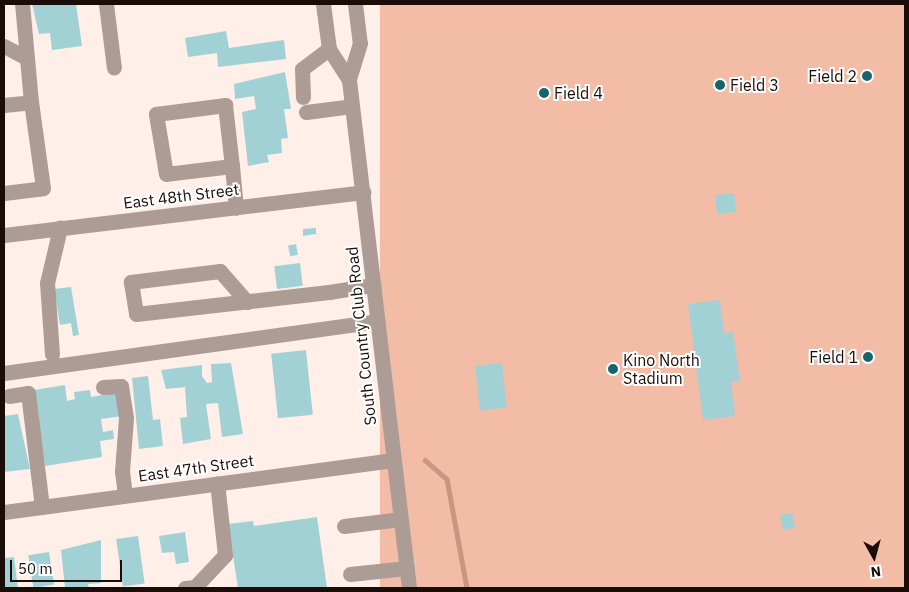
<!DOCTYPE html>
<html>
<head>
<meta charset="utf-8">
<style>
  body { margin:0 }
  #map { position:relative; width:909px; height:592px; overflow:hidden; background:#ffefe8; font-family:"IBM Plex Sans",sans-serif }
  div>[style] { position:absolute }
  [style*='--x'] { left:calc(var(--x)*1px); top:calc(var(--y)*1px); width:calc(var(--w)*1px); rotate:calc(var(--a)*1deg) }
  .green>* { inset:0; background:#f3bca7; transform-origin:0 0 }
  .stream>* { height:4.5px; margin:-2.25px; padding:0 2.25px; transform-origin:2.25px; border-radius:2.25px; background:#ca9581 }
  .building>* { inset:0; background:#a2d1d5; transform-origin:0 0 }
  .minor>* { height:15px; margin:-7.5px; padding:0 7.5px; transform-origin:7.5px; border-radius:7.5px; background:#ad9c95 }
  .dots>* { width:14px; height:14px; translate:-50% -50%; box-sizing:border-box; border:2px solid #fff; border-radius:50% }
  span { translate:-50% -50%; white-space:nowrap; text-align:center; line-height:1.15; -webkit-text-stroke:4px #fff; paint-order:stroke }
  .poi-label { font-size:16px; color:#1a0d08 }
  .right { translate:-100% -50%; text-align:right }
  .left { translate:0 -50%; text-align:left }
  .street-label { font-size:16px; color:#1a0d08 }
  .frame { position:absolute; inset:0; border:5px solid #1a0d08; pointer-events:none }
  .north { position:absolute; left:849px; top:532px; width:50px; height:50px; -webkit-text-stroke:4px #fff; paint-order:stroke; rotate:173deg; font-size:14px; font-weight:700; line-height:20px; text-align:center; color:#1a0d08 }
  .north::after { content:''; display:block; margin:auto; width:18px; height:22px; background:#1a0d08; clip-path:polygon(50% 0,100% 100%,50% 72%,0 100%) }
  .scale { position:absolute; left:10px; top:560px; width:112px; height:22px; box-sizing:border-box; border:2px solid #1a0d08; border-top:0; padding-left:6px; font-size:15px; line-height:18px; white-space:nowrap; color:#1a0d08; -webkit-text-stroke:4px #fff; paint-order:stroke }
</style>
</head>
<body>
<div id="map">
  <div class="green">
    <i style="left:380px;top:4px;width:525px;height:588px"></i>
  </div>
  <div class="stream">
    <i style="--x:425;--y:460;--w:29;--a:41"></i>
    <i style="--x:447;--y:479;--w:111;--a:79.6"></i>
  </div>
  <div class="building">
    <i style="clip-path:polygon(32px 4px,76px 4px,82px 46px,52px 50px,50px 33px,39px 34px)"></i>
    <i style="clip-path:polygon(226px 31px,229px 48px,284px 40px,286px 59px,218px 67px,217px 53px,188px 57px,185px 38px)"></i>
    <i style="clip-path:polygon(285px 72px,291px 109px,284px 109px,288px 138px,281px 139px,282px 153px,267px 155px,269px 162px,248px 166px,242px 112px,256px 109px,254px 96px,235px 99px,234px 84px)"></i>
    <i style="left:734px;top:193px;width:19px;height:19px;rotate:84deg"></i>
    <i style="clip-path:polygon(316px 228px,316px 234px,303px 236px,303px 229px)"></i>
    <i style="left:296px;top:244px;width:11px;height:8px;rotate:80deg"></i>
    <i style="left:300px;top:263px;width:23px;height:26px;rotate:83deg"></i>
    <i style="clip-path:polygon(71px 287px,79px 335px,73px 336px,71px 323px,60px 325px,54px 289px)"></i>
    <i style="clip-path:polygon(720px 300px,724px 333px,733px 332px,740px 381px,731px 382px,735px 416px,703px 420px,688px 304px)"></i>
    <i style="left:306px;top:350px;width:65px;height:35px;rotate:84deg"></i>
    <i style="clip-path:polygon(231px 363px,243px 434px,222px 437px,218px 403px,206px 404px,211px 439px,183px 444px,180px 418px,187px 417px,185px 387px,166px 389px,161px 370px,202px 365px,202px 376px,207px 383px,212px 382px,211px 364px)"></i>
    <i style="left:502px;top:363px;width:45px;height:27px;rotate:84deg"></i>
    <i style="clip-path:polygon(148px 376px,153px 420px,160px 419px,163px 446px,139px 449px,132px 378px)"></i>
    <i style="clip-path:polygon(65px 385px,67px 401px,75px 399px,74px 392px,90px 390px,91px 397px,118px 392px,122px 416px,101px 419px,103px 432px,113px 430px,114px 439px,100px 441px,102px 457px,45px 466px,34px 390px)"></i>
    <i style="clip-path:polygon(18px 414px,30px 469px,4px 472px,4px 416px)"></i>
    <i style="left:793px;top:513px;width:15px;height:13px;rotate:82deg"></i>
    <i style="clip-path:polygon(317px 517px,327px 588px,238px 588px,228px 524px,253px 521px,254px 526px)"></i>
    <i style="clip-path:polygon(185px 532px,189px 562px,176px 564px,174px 552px,162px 553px,159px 536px)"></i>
    <i style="left:138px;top:536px;width:48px;height:22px;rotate:82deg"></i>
    <i style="clip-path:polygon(101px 540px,101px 583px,88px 584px,89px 588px,65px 588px,61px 550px)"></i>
    <i style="left:49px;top:552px;width:33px;height:21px;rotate:81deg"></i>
    <i style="clip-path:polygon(14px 557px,18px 588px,4px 588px,4px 558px)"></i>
  </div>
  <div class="minor">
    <i style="--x:106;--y:4;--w:64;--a:82.9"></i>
    <i style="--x:323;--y:4;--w:45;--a:82.4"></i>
    <i style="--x:329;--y:49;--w:37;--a:57"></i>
    <i style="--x:355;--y:4;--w:39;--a:83"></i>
    <i style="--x:360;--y:43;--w:39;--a:107"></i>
    <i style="--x:349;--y:80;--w:512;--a:83.26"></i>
    <i style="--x:4;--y:46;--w:26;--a:28"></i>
    <i style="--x:303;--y:97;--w:28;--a:-92"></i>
    <i style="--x:302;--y:69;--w:34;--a:-37"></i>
    <i style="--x:4;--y:105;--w:27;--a:-6"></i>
    <i style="--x:31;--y:102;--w:98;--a:-95.2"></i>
    <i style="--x:306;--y:112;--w:46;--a:-7.4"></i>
    <i style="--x:232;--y:166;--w:66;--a:173.1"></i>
    <i style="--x:166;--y:174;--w:61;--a:-99.5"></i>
    <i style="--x:156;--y:114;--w:70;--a:-7.4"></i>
    <i style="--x:225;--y:105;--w:61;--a:83.5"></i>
    <i style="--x:232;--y:166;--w:42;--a:84.6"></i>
    <i style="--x:4;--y:193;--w:39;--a:-7"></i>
    <i style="--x:43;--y:188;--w:87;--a:-97.9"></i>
    <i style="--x:4;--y:235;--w:362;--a:-6.8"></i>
    <i style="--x:247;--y:302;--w:41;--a:-131.1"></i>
    <i style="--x:220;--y:271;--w:90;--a:173"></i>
    <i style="--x:131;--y:282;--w:32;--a:81"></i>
    <i style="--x:136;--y:314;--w:194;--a:-6.5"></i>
    <i style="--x:329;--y:292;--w:45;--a:-9"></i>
    <i style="--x:52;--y:354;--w:71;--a:-94"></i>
    <i style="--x:47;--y:283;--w:57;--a:-76.7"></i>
    <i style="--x:4;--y:373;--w:377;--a:-7.9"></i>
    <i style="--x:103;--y:387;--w:18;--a:-3"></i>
    <i style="--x:121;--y:386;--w:32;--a:81"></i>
    <i style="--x:126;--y:418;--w:53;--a:94.3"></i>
    <i style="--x:122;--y:471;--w:24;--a:83"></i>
    <i style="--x:9;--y:396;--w:19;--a:-9"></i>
    <i style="--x:28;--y:393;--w:115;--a:83"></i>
    <i style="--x:4;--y:512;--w:391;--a:-7.6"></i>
    <i style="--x:344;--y:526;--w:56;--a:-7.1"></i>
    <i style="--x:350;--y:574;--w:57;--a:-6"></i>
    <i style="--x:185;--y:588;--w:10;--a:-6"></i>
    <i style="--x:195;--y:587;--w:44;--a:-46.8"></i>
    <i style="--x:225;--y:555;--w:72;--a:-96.3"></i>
  </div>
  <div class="dots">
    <i style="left:867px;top:76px;background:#17656b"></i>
    <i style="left:720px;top:85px;background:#17656b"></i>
    <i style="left:544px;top:93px;background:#17656b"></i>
    <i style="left:868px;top:357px;background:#17656b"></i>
    <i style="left:613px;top:369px;background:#17656b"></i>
  </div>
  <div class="poi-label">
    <span class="right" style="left:857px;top:76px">Field 2</span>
    <span class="left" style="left:730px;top:85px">Field 3</span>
    <span class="left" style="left:554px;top:93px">Field 4</span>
    <span class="right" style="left:858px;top:357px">Field 1</span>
    <span class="left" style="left:623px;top:369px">Kino North<br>Stadium</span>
  </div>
  <div class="street-label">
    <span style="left:181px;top:196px;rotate:-7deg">East 48th Street</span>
    <span style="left:361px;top:336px;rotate:-96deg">South Country Club Road</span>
    <span style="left:196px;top:468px;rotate:-8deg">East 47th Street</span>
  </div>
  <div class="frame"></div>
  <div class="north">N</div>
  <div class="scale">50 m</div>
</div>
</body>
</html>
